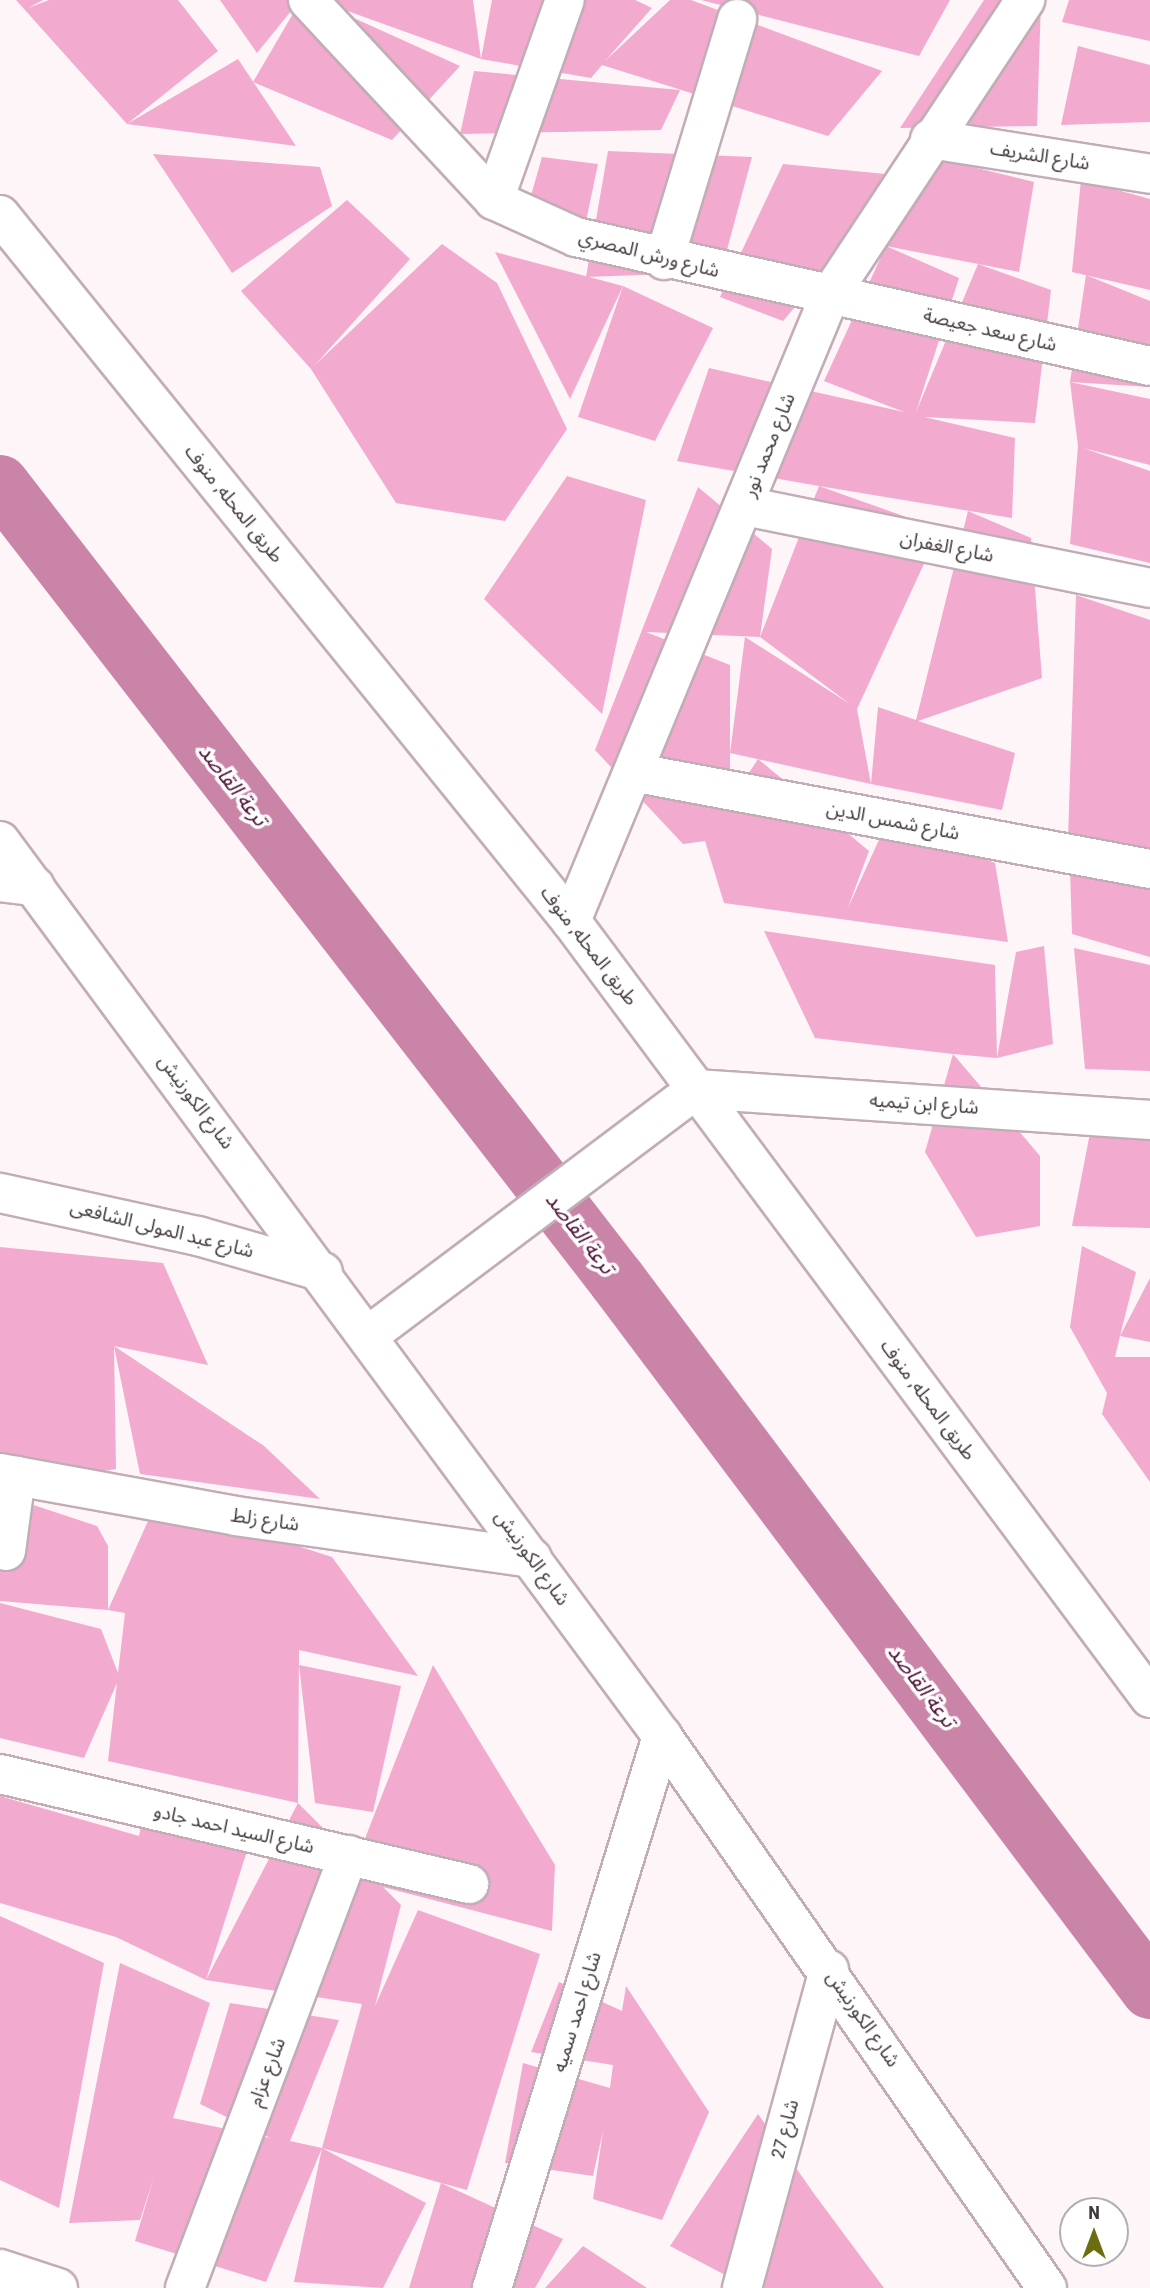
<!DOCTYPE html>
<html>
<head>
<meta charset="utf-8">
<style>
  body { margin:0 }
  #map { position:relative; width:1150px; height:2288px; overflow:hidden; background:#fef5f9; font-family:"Roboto Condensed","Noto Sans Arabic",sans-serif }
  div>[style] { position:absolute }
  [style*='--x'] { left:calc(var(--x)*1px); top:calc(var(--y)*1px); width:calc(var(--w)*1px); rotate:calc(var(--a)*1deg) }
  .canal>* { height:58px; margin:-29px; padding:0 29px; transform-origin:29px; border-radius:29px; background:#ca84a8 }
  .building>* { inset:0; background:#f2aace }
  .roads { filter:drop-shadow(2px 0 #c2adb7) drop-shadow(-2px 0 #c2adb7) drop-shadow(0 2px #c2adb7) drop-shadow(0 -2px #c2adb7) }
  .minor>* { height:38px; margin:-19px; padding:0 19px; transform-origin:19px; border-radius:19px; background:#fff }
  .major>* { height:38px; margin:-19px; padding:0 19px; transform-origin:19px; border-radius:19px; background:#fff }
  span { translate:-50% -50%; white-space:nowrap; text-align:center; line-height:1.15; -webkit-text-stroke:7px #fff; paint-order:stroke }
  .street-label { font-size:19px; color:#40383b }
  .water-label { font-size:21px; color:#4b0d33; font-style:italic }
  .north { position:absolute; left:1059px; top:2197px; width:70px; height:70px; box-sizing:border-box; background:#fff; border:2px solid #b3afb1; border-radius:50%; rotate:0deg; font-size:19px; font-weight:700; line-height:28px; text-align:center; color:#40383b }
  .north::after { content:''; display:block; margin:auto; width:24px; height:32px; background:#6c6d0e; clip-path:polygon(50% 0,100% 100%,50% 72%,0 100%) }
</style>
</head>
<body>
<div id="map">
  <div class="canal">
    <i style="--x:0;--y:484;--w:1007;--a:52.22"></i>
    <i style="--x:617;--y:1280;--w:888;--a:53.1"></i>
  </div>
  <div class="building">
    <i style="clip-path:polygon(16px 0,43px 0,28px 8px,49px 0,178px 0,218px 51px,127px 124px,238px 59px,296px 146px,127px 124px)"></i>
    <i style="clip-path:polygon(220px 0,300px 0,257px 53px)"></i>
    <i style="clip-path:polygon(301px 0,314px 0,460px 66px,392px 140px,253px 82px)"></i>
    <i style="clip-path:polygon(317px 0,473px 0,481px 59px,492px 0,635px 0,652px 8px,605px 61px,670px 0,691px 0,882px 71px,828px 136px,602px 65px,591px 78px,481px 59px)"></i>
    <i style="clip-path:polygon(701px 0,950px 0,919px 56px)"></i>
    <i style="clip-path:polygon(984px 0,1041px 0,1037px 126px,900px 128px)"></i>
    <i style="clip-path:polygon(1069px 0,1150px 0,1150px 41px,1062px 22px)"></i>
    <i style="clip-path:polygon(1078px 46px,1150px 65px,1150px 122px,1061px 125px)"></i>
    <i style="clip-path:polygon(474px 71px,680px 90px,661px 130px,460px 134px)"></i>
    <i style="clip-path:polygon(608px 151px,752px 157px,721px 272px,586px 277px)"></i>
    <i style="clip-path:polygon(153px 154px,320px 167px,332px 206px,232px 273px)"></i>
    <i style="clip-path:polygon(542px 157px,598px 164px,578px 259px,520px 234px)"></i>
    <i style="clip-path:polygon(evenodd,940px 159px,1034px 182px,1019px 272px,886px 246px,959px 278px,916px 412px,978px 264px,1051px 290px,1035px 423px,924px 417px,1015px 438px,1012px 518px,819px 486px,940px 529px,857px 709px,871px 784px,878px 707px,916px 720px,968px 511px,1031px 538px,1042px 678px,918px 721px,1015px 753px,1002px 810px,871px 784px,730px 753px,730px 802px,758px 759px,869px 851px,847px 910px,888px 820px,995px 863px,1008px 942px,724px 903px,705px 841px,683px 844px,595px 750px,698px 487px,772px 549px,760px 637px,819px 486px,677px 461px,709px 368px,904px 412px,824px 381px,886px 246px,940px 159px,646px 632px,760px 637px,850px 704px,745px 637px,730px 753px,730px 665px,646px 632px)"></i>
    <i style="clip-path:polygon(783px 164px,906px 176px,783px 321px,720px 297px)"></i>
    <i style="clip-path:polygon(1081px 180px,1150px 199px,1150px 290px,1072px 272px)"></i>
    <i style="clip-path:polygon(347px 200px,410px 259px,315px 365px,442px 244px,497px 283px,567px 429px,505px 521px,396px 503px,311px 369px,241px 291px)"></i>
    <i style="clip-path:polygon(495px 252px,623px 286px,570px 399px)"></i>
    <i style="clip-path:polygon(1086px 275px,1150px 301px,1150px 387px,1070px 382px)"></i>
    <i style="clip-path:polygon(623px 286px,713px 328px,655px 441px,578px 417px)"></i>
    <i style="clip-path:polygon(1070px 382px,1150px 399px,1150px 465px,1083px 448px,1150px 471px,1150px 563px,1070px 544px,1078px 446px)"></i>
    <i style="clip-path:polygon(567px 476px,646px 500px,602px 714px,484px 599px)"></i>
    <i style="clip-path:polygon(1076px 595px,1150px 620px,1150px 850px,1068px 838px)"></i>
    <i style="clip-path:polygon(1070px 870px,1150px 890px,1150px 957px,1072px 934px)"></i>
    <i style="clip-path:polygon(764px 931px,995px 965px,997px 1058px,953px 1054px,1040px 1156px,1040px 1226px,976px 1237px,925px 1152px,953px 1054px,815px 1038px)"></i>
    <i style="clip-path:polygon(1044px 946px,1053px 1044px,997px 1058px,1016px 952px)"></i>
    <i style="clip-path:polygon(1074px 948px,1150px 965px,1150px 1071px,1085px 1069px)"></i>
    <i style="clip-path:polygon(1090px 1133px,1150px 1139px,1150px 1228px,1072px 1226px)"></i>
    <i style="clip-path:polygon(1082px 1246px,1136px 1272px,1120px 1336px,1150px 1278px,1150px 1342px,1120px 1336px,1115px 1357px,1150px 1357px,1150px 1482px,1102px 1414px,1107px 1393px,1070px 1327px)"></i>
    <i style="clip-path:polygon(0 1247px,163px 1263px,208px 1365px,114px 1346px,264px 1446px,320px 1499px,140px 1474px,114px 1346px,116px 1469px,0 1487px)"></i>
    <i style="clip-path:polygon(0 1494px,97px 1526px,108px 1546px,108px 1610px,0 1601px)"></i>
    <i style="clip-path:polygon(157px 1501px,332px 1557px,418px 1676px,299px 1650px,298px 1803px,369px 1874px,364px 1841px,433px 1665px,555px 1865px,552px 1931px,383px 1887px,401px 1905px,375px 2006px,418px 1910px,540px 1954px,467px 2190px,441px 2183px,563px 2239px,535px 2288px,409px 2288px,441px 2183px,322px 2148px,426px 2203px,383px 2288px,294px 2282px,322px 2148px,266px 2282px,135px 2241px,154px 2177px,140px 2220px,69px 2223px,120px 1963px,210px 2003px,173px 2118px,270px 2138px,200px 2104px,230px 2003px,339px 2020px,290px 2141px,322px 2148px,362px 2004px,206px 1980px,116px 1937px,0 1903px,0 1796px,139px 1836px,145px 1808px,247px 1851px,206px 1980px,298px 1803px,108px 1761px,117px 1683px,84px 1758px,0 1738px,0 1603px,101px 1629px,118px 1673px,125px 1613px,108px 1610px)"></i>
    <i style="clip-path:polygon(299px 1665px,401px 1686px,373px 1812px,315px 1803px)"></i>
    <i style="clip-path:polygon(0 1916px,104px 1963px,59px 2208px,0 2180px)"></i>
    <i style="clip-path:polygon(559px 1982px,622px 2011px,626px 1986px,709px 2112px,662px 2220px,593px 2199px,603px 2131px,593px 2176px,505px 2163px,523px 2063px,610px 2088px,613px 2065px,531px 2052px)"></i>
    <i style="clip-path:polygon(758px 2114px,815px 2195px,884px 2288px,750px 2288px,670px 2246px)"></i>
    <i style="clip-path:polygon(583px 2246px,647px 2288px,545px 2288px)"></i>
  </div>
  <div class="roads">
    <div class="minor">
      <i style="--x:308;--y:0;--w:273;--a:47.1"></i>
      <i style="--x:494;--y:200;--w:90;--a:24.3"></i>
      <i style="--x:576;--y:237;--w:588;--a:12.67"></i>
      <i style="--x:930;--y:139;--w:223;--a:9"></i>
      <i style="--x:494;--y:200;--w:212;--a:-70.5"></i>
      <i style="--x:664;--y:260;--w:252;--a:-73.1"></i>
      <i style="--x:744;--y:506;--w:414;--a:11.4"></i>
      <i style="--x:637;--y:773;--w:522;--a:10.6"></i>
      <i style="--x:0;--y:882;--w:35;--a:7"></i>
      <i style="--x:571;--y:921;--w:677;--a:-67.52"></i>
      <i style="--x:830;--y:295;--w:354;--a:-56.5"></i>
      <i style="--x:697;--y:1089;--w:454;--a:3.9"></i>
      <i style="--x:0;--y:1193;--w:203;--a:12.3"></i>
      <i style="--x:198;--y:1236;--w:130;--a:16.1"></i>
      <i style="--x:0;--y:1473;--w:240;--a:10.3"></i>
      <i style="--x:236;--y:1516;--w:299;--a:8.1"></i>
      <i style="--x:6;--y:1551;--w:76;--a:-82.4"></i>
      <i style="--x:0;--y:1774;--w:482;--a:13.2"></i>
      <i style="--x:0;--y:2269;--w:61;--a:18.1"></i>
      <i style="--x:185;--y:2288;--w:463;--a:-69.3"></i>
      <i style="--x:492;--y:2288;--w:578;--a:-72.88"></i>
      <i style="--x:742;--y:2288;--w:330;--a:-74.7"></i>
    </div>
    <div class="major">
      <i style="--x:0;--y:215;--w:908;--a:51.03"></i>
      <i style="--x:571;--y:921;--w:969;--a:53.31"></i>
      <i style="--x:0;--y:841;--w:1113;--a:53.51"></i>
      <i style="--x:662;--y:1736;--w:673;--a:55.11"></i>
      <i style="--x:369;--y:1335;--w:410;--a:-36.9"></i>
    </div>
  </div>
  <div class="street-label">
    <span style="left:1040px;top:156px;rotate:9deg">شارع الشريف</span>
    <span style="left:649px;top:254px;rotate:14deg">شارع ورش المصري</span>
    <span style="left:990px;top:330px;rotate:13deg">شارع سعد جعيصة</span>
    <span style="left:769px;top:445px;rotate:-68deg">شارع محمد نور</span>
    <span style="left:234px;top:504px;rotate:51deg">طريق المحله, منوف</span>
    <span style="left:947px;top:547px;rotate:11deg">شارع الغفران</span>
    <span style="left:893px;top:821px;rotate:11deg">شارع شمس الدين</span>
    <span style="left:589px;top:946px;rotate:52deg">طريق المحله, منوف</span>
    <span style="left:196px;top:1102px;rotate:53deg">شارع الكورنيش</span>
    <span style="left:924px;top:1104px;rotate:4deg">شارع ابن تيميه</span>
    <span style="left:162px;top:1229px;rotate:14deg">شارع عبد المولى الشافعى</span>
    <span style="left:928px;top:1400px;rotate:53deg">طريق المحله, منوف</span>
    <span style="left:265px;top:1520px;rotate:8deg">شارع زلط</span>
    <span style="left:532px;top:1558px;rotate:54deg">شارع الكورنيش</span>
    <span style="left:234px;top:1829px;rotate:13deg">شارع السيد احمد جادو</span>
    <span style="left:577px;top:2012px;rotate:-73deg">شارع احمد سميه</span>
    <span style="left:863px;top:2019px;rotate:55deg">شارع الكورنيش</span>
    <span style="left:267px;top:2072px;rotate:-69deg">شارع عزام</span>
    <span style="left:785px;top:2129px;rotate:-75deg">شارع 27</span>
  </div>
  <div class="water-label">
    <span style="left:233px;top:785px;rotate:52deg">ترعة القاصد</span>
    <span style="left:580px;top:1233px;rotate:52deg">ترعة القاصد</span>
    <span style="left:922px;top:1686px;rotate:53deg">ترعة القاصد</span>
  </div>
  <div class="north">N</div>
</div>
</body>
</html>
